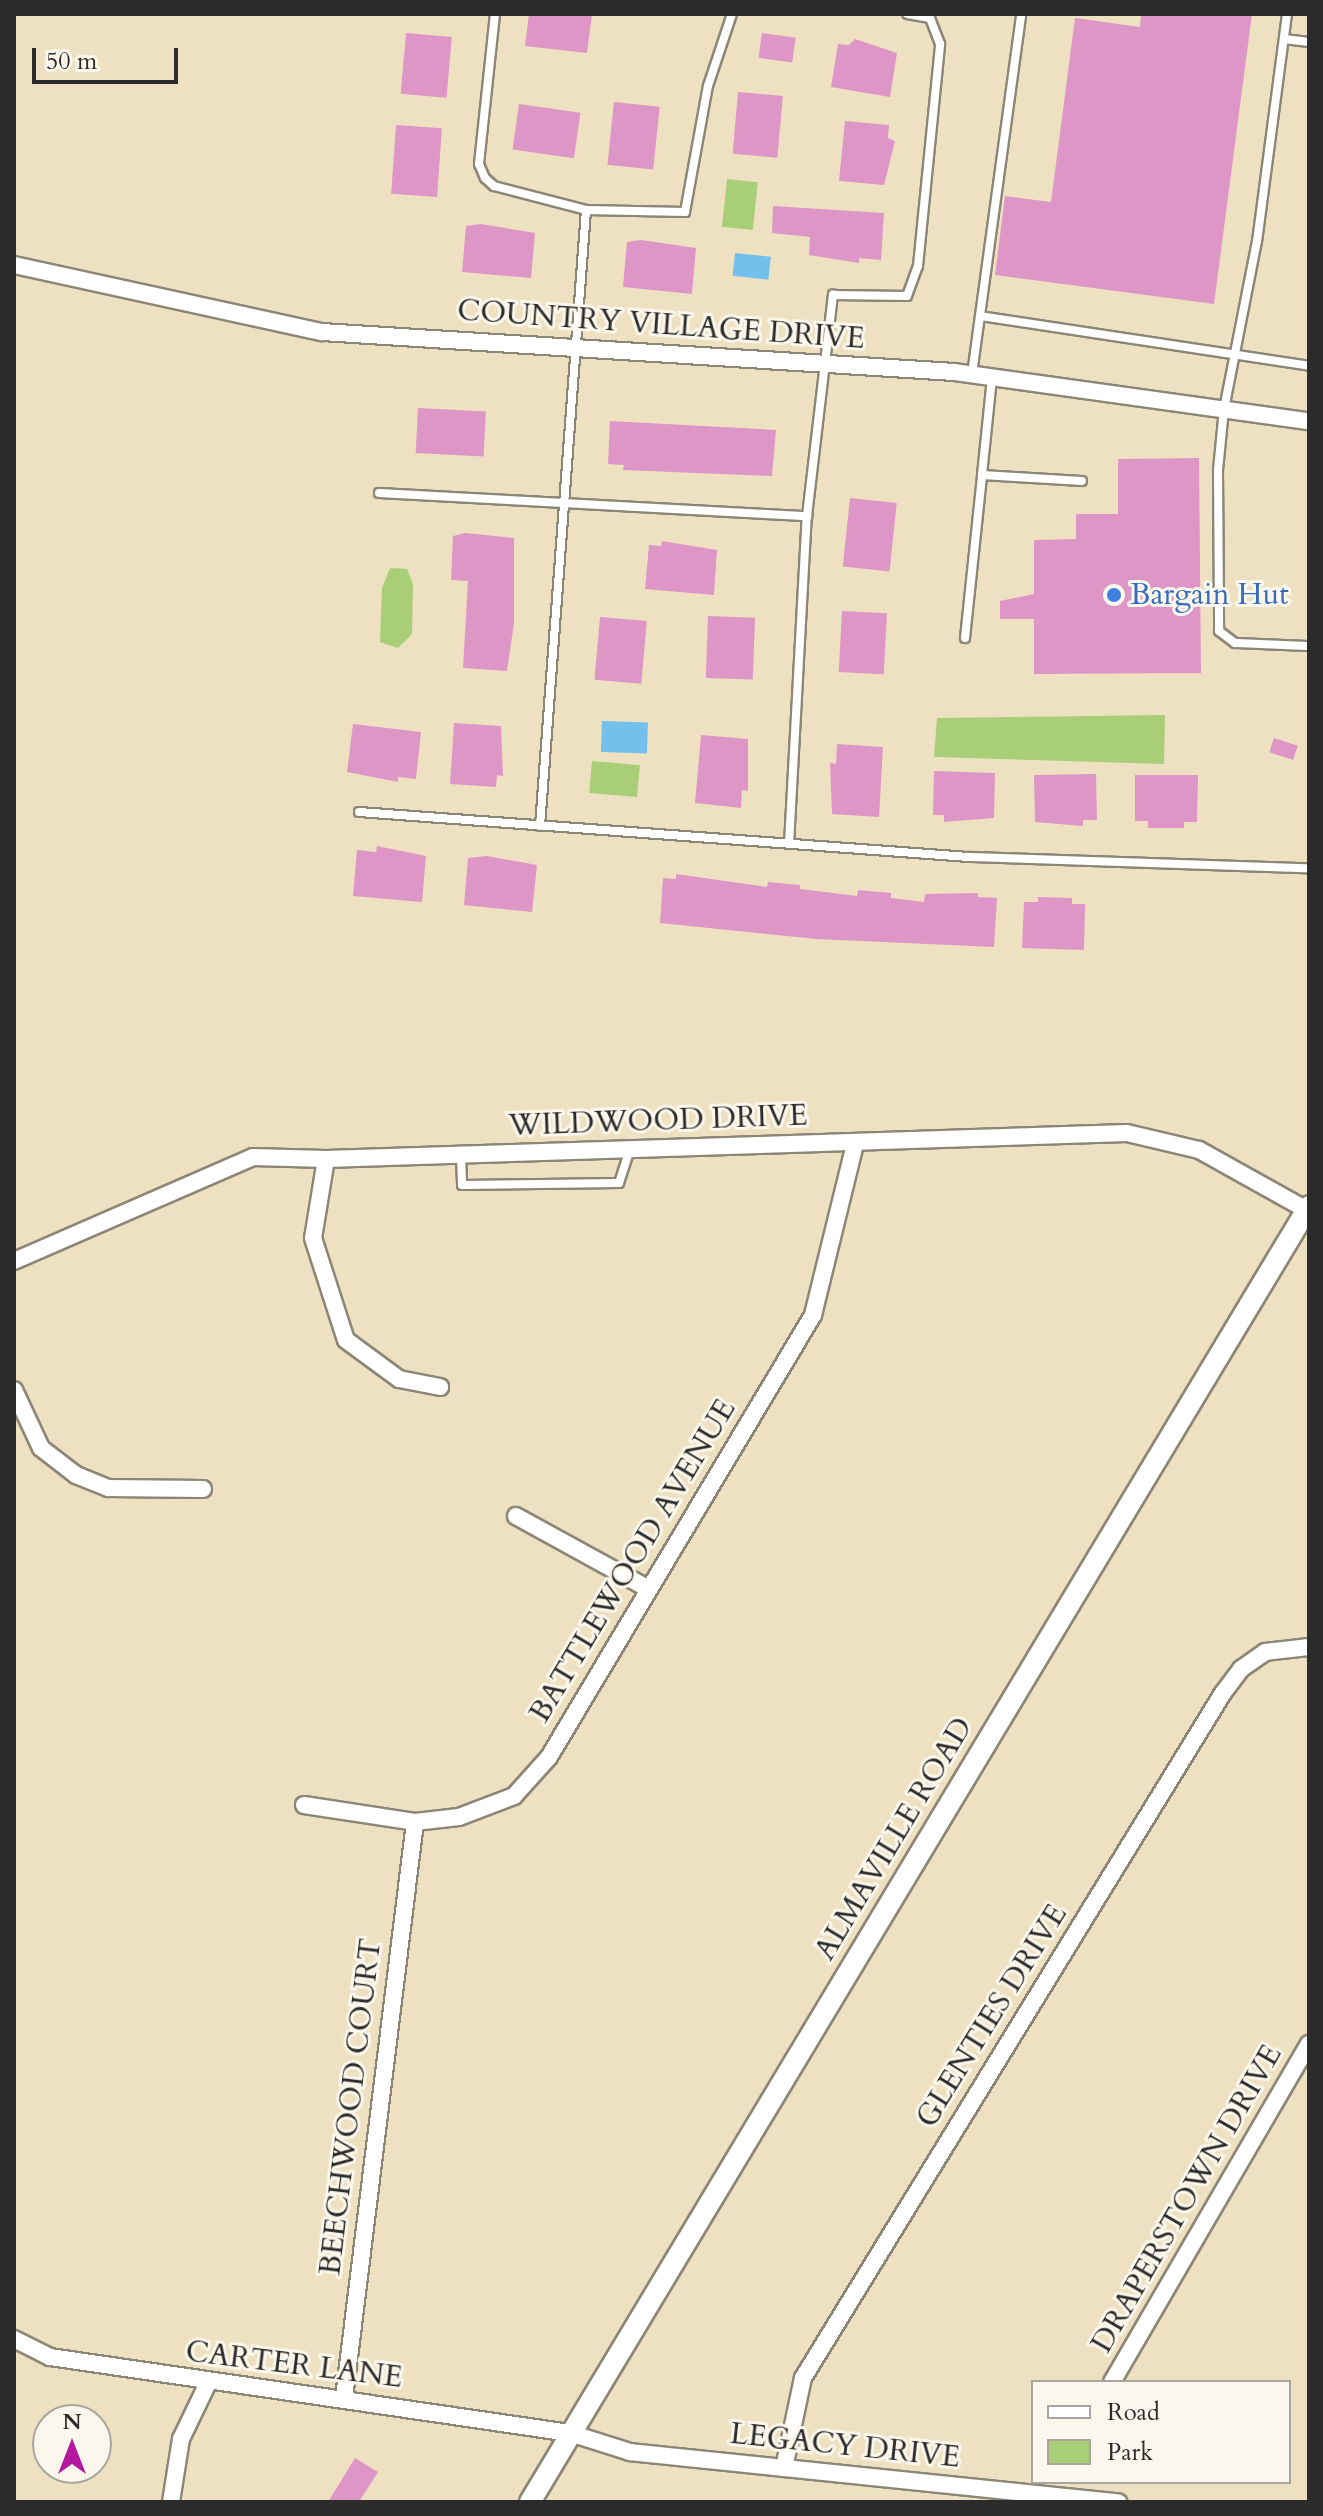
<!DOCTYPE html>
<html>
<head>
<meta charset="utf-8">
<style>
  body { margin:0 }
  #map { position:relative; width:1323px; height:2516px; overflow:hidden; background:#eee1c2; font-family:Cardo,serif }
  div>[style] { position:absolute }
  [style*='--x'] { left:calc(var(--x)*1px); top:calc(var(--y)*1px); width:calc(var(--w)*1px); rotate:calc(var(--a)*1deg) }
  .green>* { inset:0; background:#a9ce78; transform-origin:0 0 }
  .water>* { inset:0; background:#73c0ed; transform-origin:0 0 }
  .building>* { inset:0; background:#dd96c5; transform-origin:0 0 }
  .roads { filter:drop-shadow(2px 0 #8c8676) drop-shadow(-2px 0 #8c8676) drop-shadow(0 2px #8c8676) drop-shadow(0 -2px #8c8676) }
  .service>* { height:8px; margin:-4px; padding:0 4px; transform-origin:4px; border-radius:4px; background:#fff }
  .minor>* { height:16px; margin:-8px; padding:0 8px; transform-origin:8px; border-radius:8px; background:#fff }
  .tertiary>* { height:20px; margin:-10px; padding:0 10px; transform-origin:10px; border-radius:10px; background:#fff }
  .dots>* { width:22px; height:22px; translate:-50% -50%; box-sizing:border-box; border:4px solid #fbf7ec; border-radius:50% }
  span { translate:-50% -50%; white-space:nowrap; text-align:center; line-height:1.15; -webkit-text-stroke:6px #fbf7ec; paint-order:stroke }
  .street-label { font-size:30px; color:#2b2b2b }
  .shop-label { font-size:30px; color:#366cbe }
  .left { translate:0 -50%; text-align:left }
  .frame { position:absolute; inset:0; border:16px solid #2b2b2b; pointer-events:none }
  .legend { position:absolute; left:1031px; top:2380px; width:260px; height:104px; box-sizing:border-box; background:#fbf7ec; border:2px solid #a8a59f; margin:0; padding:10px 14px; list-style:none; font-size:24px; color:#2b2b2b }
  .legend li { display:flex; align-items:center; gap:16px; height:40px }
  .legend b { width:40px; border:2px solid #a8a59f }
  .north { position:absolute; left:32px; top:2404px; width:80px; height:80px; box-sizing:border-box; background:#fbf7ec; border:2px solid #a8a59f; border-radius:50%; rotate:0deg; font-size:22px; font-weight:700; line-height:32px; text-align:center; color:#2b2b2b }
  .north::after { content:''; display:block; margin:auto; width:28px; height:36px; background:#b5179e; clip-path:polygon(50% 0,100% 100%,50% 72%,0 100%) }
  .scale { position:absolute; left:32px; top:48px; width:146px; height:36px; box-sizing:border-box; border:4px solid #2b2b2b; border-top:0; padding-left:10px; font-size:24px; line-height:28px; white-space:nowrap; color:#2b2b2b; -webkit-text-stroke:6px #fbf7ec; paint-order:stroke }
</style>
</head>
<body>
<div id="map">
  <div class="green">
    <i style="left:727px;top:179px;width:31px;height:48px;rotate:6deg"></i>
    <i style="clip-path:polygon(390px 568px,407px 569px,413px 584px,412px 634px,398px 648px,380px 642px,382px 588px)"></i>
    <i style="clip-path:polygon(1165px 715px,1164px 764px,934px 757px,937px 718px)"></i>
    <i style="left:592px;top:761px;width:48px;height:32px;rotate:5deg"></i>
  </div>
  <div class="water">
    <i style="left:735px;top:253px;width:36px;height:23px;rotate:6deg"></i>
    <i style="left:602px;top:721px;width:46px;height:31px;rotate:2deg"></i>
  </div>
  <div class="building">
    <i style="clip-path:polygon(529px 14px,592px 14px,587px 53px,525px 46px)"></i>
    <i style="clip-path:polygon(1141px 14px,1252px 14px,1214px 304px,995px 275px,1005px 196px,1051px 202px,1075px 18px,1140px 27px)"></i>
    <i style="left:406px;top:33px;width:46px;height:61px;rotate:5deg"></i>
    <i style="left:762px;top:33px;width:34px;height:25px;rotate:8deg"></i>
    <i style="clip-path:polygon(855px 39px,897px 53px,890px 97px,831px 87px,838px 44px,849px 45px)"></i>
    <i style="left:738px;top:92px;width:45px;height:62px;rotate:5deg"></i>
    <i style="left:614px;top:102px;width:46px;height:63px;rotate:6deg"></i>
    <i style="left:519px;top:104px;width:62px;height:46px;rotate:8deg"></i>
    <i style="clip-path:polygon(845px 121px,889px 125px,888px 138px,895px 141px,884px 185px,839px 181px)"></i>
    <i style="left:396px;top:125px;width:46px;height:69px;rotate:4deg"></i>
    <i style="clip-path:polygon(773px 206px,884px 213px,881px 260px,859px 258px,859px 263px,809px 255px,810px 237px,772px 233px)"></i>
    <i style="clip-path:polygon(481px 224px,535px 233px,531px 278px,462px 272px,466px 226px)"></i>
    <i style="clip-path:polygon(641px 240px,696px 248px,692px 294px,623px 287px,627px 242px)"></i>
    <i style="left:418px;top:408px;width:68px;height:45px;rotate:3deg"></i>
    <i style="clip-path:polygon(610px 421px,776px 430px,772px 476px,623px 470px,624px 465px,608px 464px)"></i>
    <i style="clip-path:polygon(1199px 458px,1201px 673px,1034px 674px,1034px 619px,1000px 619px,1000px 601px,1034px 594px,1034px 540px,1076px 539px,1076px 514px,1118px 514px,1118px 459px)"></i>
    <i style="left:850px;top:498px;width:47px;height:69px;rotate:6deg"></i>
    <i style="clip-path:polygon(465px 533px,514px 538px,514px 623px,507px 671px,463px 668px,468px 581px,451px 580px,453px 536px)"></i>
    <i style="clip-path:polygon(662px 541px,717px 550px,714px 595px,645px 589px,649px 545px,661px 546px)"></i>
    <i style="left:842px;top:611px;width:45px;height:61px;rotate:3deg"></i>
    <i style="left:708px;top:616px;width:47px;height:62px;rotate:2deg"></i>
    <i style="left:600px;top:617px;width:47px;height:63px;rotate:5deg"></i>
    <i style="clip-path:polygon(454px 723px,501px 726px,503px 776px,497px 775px,496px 787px,450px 784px)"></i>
    <i style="clip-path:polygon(353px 724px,421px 732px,416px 779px,398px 777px,398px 782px,347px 772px)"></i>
    <i style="clip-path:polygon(701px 735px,748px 739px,748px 791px,742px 790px,741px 808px,695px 803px)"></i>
    <i style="left:1274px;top:738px;width:25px;height:15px;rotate:18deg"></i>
    <i style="clip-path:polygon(837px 744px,883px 747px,879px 817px,832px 814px,830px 763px,836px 764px)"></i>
    <i style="clip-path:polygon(934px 771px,995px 773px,994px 818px,944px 822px,944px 815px,933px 815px)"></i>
    <i style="clip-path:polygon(1096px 774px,1097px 820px,1083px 820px,1083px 826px,1035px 822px,1034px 775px)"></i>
    <i style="clip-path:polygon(1135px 775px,1198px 775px,1197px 822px,1184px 822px,1184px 828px,1148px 828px,1148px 821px,1135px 821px)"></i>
    <i style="clip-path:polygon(377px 846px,426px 856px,422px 902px,353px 896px,357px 850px,376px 852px)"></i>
    <i style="clip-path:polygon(487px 856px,537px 865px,532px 912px,464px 905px,468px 858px)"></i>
    <i style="clip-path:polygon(676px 874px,767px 887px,768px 882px,800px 885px,800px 889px,857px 896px,858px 890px,891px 893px,891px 898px,924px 902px,925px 894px,978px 893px,978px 897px,997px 898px,994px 947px,816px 939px,660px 923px,663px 878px,676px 879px)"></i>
    <i style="clip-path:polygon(1038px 897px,1072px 898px,1072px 904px,1085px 904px,1084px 950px,1022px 948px,1024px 902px,1038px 902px)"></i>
    <i style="clip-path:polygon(355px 2458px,378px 2472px,359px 2502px,328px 2502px)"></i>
  </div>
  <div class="roads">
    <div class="service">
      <i style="--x:495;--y:14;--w:151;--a:96.1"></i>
      <i style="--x:479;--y:164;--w:15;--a:67"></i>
      <i style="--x:485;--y:178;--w:12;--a:42"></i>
      <i style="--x:494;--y:186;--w:95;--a:14.6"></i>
      <i style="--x:586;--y:210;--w:99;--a:1.2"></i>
      <i style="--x:685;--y:212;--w:128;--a:-79.7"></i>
      <i style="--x:708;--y:86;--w:76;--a:-71.6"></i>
      <i style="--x:1287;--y:14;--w:229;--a:97.5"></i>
      <i style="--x:1257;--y:241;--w:171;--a:101.1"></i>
      <i style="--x:1224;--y:409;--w:61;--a:95.6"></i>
      <i style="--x:1218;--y:470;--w:161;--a:89.6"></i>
      <i style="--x:1219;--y:631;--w:20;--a:37"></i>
      <i style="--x:1235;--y:643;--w:74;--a:2.3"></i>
      <i style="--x:1284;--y:39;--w:25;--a:7"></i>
      <i style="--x:980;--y:316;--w:333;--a:8.6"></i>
      <i style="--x:972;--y:374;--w:363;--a:-82.2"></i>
      <i style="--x:992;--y:378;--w:98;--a:95.9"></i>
      <i style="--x:982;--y:475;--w:100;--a:3.4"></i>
      <i style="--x:379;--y:493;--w:429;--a:3.1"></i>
      <i style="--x:965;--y:638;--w:164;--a:-84"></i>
      <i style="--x:359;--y:812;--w:612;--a:4.22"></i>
      <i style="--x:969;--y:857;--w:340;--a:1.9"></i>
      <i style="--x:540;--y:826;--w:618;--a:-85.73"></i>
      <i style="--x:789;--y:844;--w:328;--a:-86.9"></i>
      <i style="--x:807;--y:516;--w:223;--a:-83.3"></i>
      <i style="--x:833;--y:295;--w:74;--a:0.8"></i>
      <i style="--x:907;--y:296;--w:32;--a:-70"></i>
      <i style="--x:918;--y:266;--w:223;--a:-84.3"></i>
      <i style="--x:940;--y:44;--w:28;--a:-111"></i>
      <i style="--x:930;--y:18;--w:23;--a:-170"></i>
      <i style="--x:461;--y:1155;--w:30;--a:88"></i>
      <i style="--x:462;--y:1185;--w:157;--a:-0.7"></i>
      <i style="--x:619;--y:1183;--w:35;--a:-72"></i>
    </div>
    <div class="minor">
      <i style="--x:14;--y:265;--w:315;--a:12.3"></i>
      <i style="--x:322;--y:332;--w:633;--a:3.62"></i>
      <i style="--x:954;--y:372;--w:358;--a:7.9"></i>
      <i style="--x:326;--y:1159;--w:80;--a:99.3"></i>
      <i style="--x:313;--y:1238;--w:107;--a:72.1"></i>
      <i style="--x:346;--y:1340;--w:66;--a:36.3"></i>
      <i style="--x:399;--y:1379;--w:42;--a:11"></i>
      <i style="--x:14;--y:1261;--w:261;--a:-23.5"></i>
      <i style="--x:253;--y:1157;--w:73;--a:1.6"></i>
      <i style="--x:326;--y:1159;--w:801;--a:-1.86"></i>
      <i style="--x:1127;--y:1133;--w:74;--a:13.3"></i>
      <i style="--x:1199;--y:1150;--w:124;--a:29.1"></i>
      <i style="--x:14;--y:1390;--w:64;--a:65"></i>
      <i style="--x:41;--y:1448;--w:44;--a:37.6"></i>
      <i style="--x:76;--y:1475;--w:35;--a:22"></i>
      <i style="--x:108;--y:1488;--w:95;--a:0.6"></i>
      <i style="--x:516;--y:1516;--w:149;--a:28.8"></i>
      <i style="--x:304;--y:1805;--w:112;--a:8.7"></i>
      <i style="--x:415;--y:1822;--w:44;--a:-6.5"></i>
      <i style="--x:459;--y:1817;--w:59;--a:-20.9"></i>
      <i style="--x:514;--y:1796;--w:52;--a:-48.1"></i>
      <i style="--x:549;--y:1757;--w:515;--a:-59.15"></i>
      <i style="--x:813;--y:1315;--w:176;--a:-76.2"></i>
      <i style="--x:14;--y:2339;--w:40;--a:26.6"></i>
      <i style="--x:50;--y:2357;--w:526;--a:8.32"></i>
      <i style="--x:570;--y:2433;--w:63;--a:17.6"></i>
      <i style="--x:630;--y:2452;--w:491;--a:5.9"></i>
      <i style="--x:1112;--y:2382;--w:391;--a:-59.8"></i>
      <i style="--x:344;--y:2398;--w:580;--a:-82.97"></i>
      <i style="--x:784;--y:2468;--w:92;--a:-78.1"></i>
      <i style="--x:803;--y:2378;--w:804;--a:-58.49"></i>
      <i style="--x:1223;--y:1693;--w:30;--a:-53"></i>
      <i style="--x:1241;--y:1669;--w:29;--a:-35"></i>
      <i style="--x:1265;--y:1652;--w:44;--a:-6.5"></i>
      <i style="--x:171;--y:2502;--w:64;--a:-81"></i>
      <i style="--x:181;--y:2439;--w:62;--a:-64.3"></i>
    </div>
    <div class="tertiary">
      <i style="--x:530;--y:2502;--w:1512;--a:-58.99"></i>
    </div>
  </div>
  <div class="dots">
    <i style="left:1114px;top:595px;background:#3f7fe0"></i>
  </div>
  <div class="street-label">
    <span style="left:661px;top:325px;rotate:4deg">COUNTRY VILLAGE DRIVE</span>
    <span style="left:658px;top:1121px;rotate:-2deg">WILDWOOD DRIVE</span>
    <span style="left:633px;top:1561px;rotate:-59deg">BATTLEWOOD AVENUE</span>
    <span style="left:894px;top:1839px;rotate:-59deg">ALMAVILLE ROAD</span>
    <span style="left:992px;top:2016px;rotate:-58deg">GLENTIES DRIVE</span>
    <span style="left:351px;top:2107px;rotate:-83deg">BEECHWOOD COURT</span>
    <span style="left:1187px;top:2199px;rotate:-60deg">DRAPERSTOWN DRIVE</span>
    <span style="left:294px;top:2365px;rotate:7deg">CARTER LANE</span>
    <span style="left:845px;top:2446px;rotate:6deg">LEGACY DRIVE</span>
  </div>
  <div class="shop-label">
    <span class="left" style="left:1130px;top:595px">Bargain Hut</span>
  </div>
  <div class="frame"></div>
  <ul class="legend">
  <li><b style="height:10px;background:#fff"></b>Road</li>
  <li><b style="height:22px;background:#a9ce78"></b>Park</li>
  </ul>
  <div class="north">N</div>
  <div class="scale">50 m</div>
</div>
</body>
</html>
